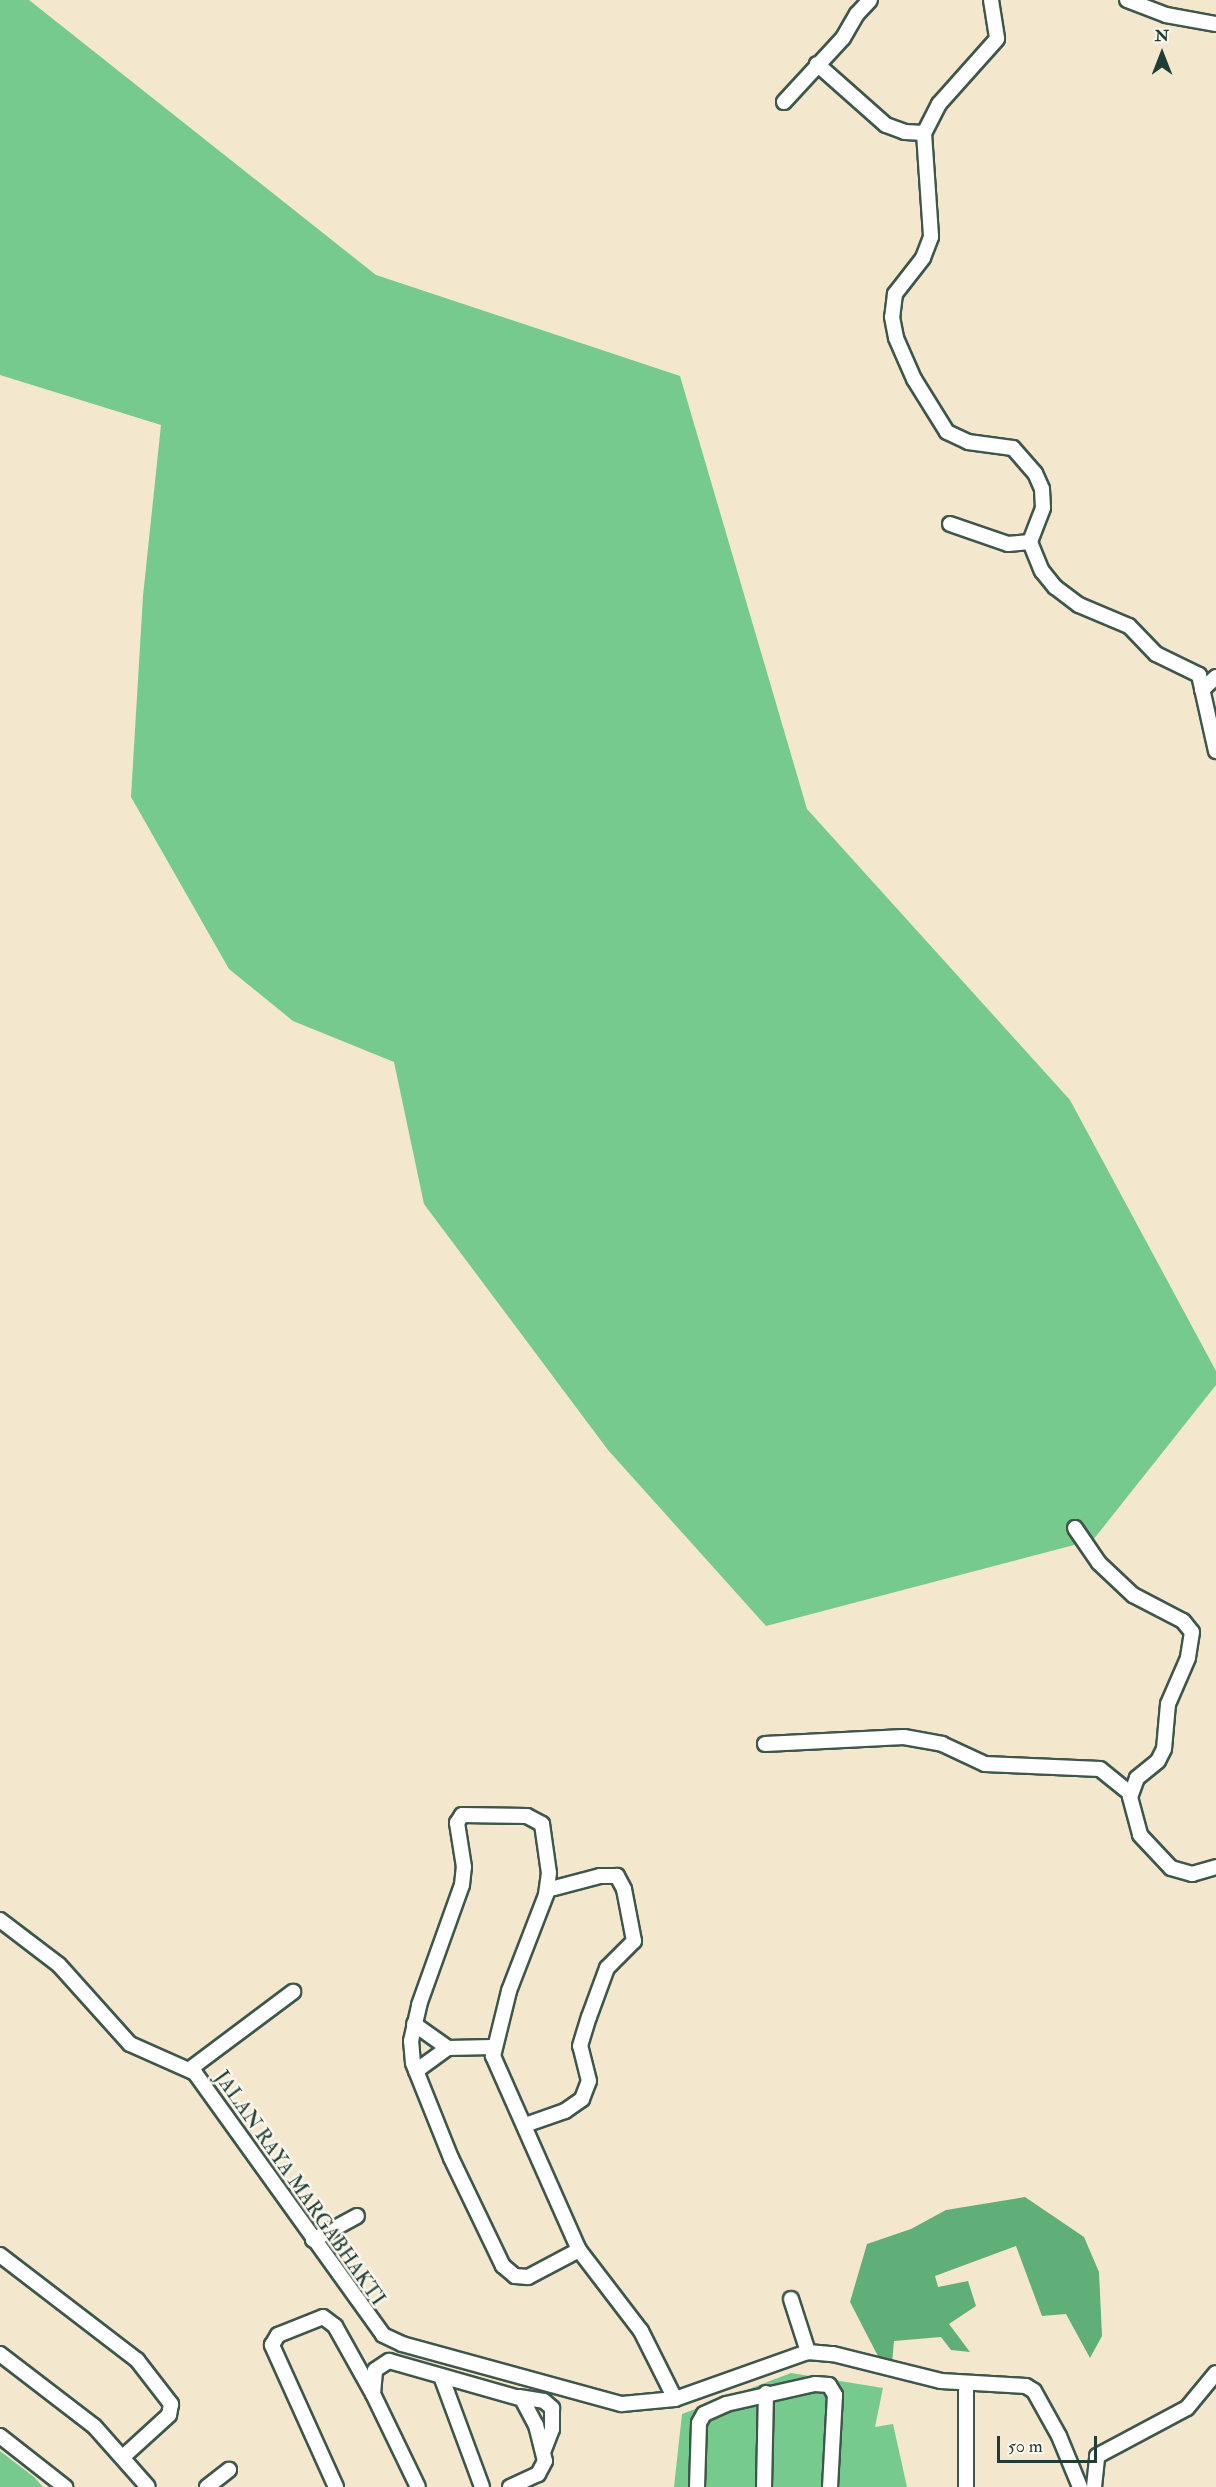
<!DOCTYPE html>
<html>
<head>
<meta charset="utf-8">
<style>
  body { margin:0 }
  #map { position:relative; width:1216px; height:2487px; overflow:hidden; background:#f3e7ce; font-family:"IM FELL Double Pica",serif }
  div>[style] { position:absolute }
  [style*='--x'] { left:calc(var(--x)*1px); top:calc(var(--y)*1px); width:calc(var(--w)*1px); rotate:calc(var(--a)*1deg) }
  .green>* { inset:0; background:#76ca8d }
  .forest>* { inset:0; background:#60ae78 }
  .roads { filter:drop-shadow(2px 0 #3f564b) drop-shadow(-2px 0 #3f564b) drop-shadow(0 2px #3f564b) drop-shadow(0 -2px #3f564b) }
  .street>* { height:14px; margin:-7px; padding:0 7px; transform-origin:7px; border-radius:7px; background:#fff }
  span { translate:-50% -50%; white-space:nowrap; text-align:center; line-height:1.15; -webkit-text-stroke:5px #fbf7ec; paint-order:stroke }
  .street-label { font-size:20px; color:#1f3d34 }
  .north { position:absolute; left:1132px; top:24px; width:60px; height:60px; -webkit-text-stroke:4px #fbf7ec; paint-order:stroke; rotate:0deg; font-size:16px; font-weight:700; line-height:24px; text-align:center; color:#1f3d34 }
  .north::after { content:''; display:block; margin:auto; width:21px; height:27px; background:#1f3d34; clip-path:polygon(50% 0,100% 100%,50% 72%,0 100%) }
  .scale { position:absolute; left:997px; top:2436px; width:100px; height:27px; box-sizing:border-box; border:3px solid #1f3d34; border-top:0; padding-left:8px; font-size:18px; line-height:21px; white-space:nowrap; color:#1f3d34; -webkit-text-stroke:4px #fbf7ec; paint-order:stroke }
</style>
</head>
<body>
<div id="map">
  <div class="green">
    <i style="clip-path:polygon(0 0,29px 0,376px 275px,680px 376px,807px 809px,1070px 1100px,1216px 1371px,1216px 1385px,1093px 1540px,766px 1626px,608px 1450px,424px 1204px,394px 1062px,293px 1021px,229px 969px,131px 797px,143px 596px,161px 425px,0 375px)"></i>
    <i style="clip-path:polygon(791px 2373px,883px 2388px,875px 2427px,893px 2424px,907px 2487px,674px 2487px,682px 2414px)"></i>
    <i style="clip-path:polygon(0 2451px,34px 2477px,43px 2487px,0 2487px)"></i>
  </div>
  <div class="forest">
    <i style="clip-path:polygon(1025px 2197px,1084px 2237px,1099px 2272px,1102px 2336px,1090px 2358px,1066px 2314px,1042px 2316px,1016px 2246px,935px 2276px,938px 2287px,968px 2281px,976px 2306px,949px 2324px,970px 2352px,951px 2350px,941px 2337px,894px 2341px,892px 2363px,880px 2360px,850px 2302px,867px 2244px,911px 2229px,946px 2210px)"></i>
  </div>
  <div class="roads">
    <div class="street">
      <i style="--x:991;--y:0;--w:39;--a:81"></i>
      <i style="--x:997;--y:39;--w:87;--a:131.7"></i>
      <i style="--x:939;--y:104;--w:33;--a:117"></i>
      <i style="--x:924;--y:133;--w:104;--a:86.1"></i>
      <i style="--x:931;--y:237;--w:22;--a:111"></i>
      <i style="--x:923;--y:258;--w:46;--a:127.9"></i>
      <i style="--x:895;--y:294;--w:23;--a:97"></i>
      <i style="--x:892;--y:317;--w:21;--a:79"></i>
      <i style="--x:896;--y:338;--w:45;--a:66.3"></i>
      <i style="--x:914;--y:379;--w:62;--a:58.1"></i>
      <i style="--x:947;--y:432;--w:23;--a:25"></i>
      <i style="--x:968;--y:442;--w:45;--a:7.6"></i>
      <i style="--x:1013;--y:448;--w:33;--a:49"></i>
      <i style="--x:1035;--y:473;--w:17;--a:66"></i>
      <i style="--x:1042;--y:489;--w:19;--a:87"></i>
      <i style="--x:1043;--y:508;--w:36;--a:111"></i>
      <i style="--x:1030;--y:542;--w:31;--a:68"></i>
      <i style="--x:1042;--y:571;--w:21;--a:51"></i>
      <i style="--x:1055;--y:587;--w:30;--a:37"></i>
      <i style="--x:1079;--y:605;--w:54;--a:22.8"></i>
      <i style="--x:1129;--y:626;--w:39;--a:46"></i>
      <i style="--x:1156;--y:654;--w:48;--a:26"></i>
      <i style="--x:1199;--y:675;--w:78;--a:77.4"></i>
      <i style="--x:1127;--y:0;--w:42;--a:21"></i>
      <i style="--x:1166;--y:15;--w:51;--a:10.2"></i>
      <i style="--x:817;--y:64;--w:92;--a:41.5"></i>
      <i style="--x:886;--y:125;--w:20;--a:20"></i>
      <i style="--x:905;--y:132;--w:19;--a:3"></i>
      <i style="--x:784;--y:102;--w:87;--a:-47.3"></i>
      <i style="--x:843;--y:38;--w:28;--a:-60"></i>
      <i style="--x:857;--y:14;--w:19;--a:-47"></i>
      <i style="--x:950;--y:524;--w:61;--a:19"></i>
      <i style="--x:1008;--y:544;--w:22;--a:-5"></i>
      <i style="--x:1202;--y:690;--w:19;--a:-43"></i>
      <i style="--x:1075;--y:1528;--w:42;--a:55.6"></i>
      <i style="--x:1099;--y:1563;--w:47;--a:43.3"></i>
      <i style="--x:1133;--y:1595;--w:56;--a:27.5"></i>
      <i style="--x:1183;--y:1621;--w:14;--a:51"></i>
      <i style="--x:1192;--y:1632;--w:26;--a:99"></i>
      <i style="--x:1188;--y:1658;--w:50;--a:113.5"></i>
      <i style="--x:1168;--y:1704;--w:45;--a:95.1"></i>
      <i style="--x:1164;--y:1749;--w:13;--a:117"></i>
      <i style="--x:1158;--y:1761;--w:27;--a:141"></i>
      <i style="--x:1137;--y:1778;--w:20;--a:110"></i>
      <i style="--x:1130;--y:1797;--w:39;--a:75"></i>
      <i style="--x:1140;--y:1835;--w:45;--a:46.8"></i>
      <i style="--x:1171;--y:1868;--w:22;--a:16"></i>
      <i style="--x:1192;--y:1874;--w:25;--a:-16"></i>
      <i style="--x:765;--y:1744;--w:139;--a:-2.9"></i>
      <i style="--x:904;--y:1737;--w:39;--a:10"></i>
      <i style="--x:942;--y:1744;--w:47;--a:24.9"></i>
      <i style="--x:985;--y:1764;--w:115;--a:2.5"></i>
      <i style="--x:1100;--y:1769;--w:38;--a:39"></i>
      <i style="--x:0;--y:1920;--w:74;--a:37.3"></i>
      <i style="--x:59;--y:1965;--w:106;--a:48.1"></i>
      <i style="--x:130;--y:2044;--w:71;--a:24"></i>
      <i style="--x:195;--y:2073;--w:322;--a:54.3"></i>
      <i style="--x:383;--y:2335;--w:21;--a:25"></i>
      <i style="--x:402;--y:2344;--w:228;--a:15.3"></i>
      <i style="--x:622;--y:2404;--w:53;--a:-5.4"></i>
      <i style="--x:675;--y:2399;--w:141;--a:-19.5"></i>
      <i style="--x:808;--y:2352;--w:25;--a:5"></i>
      <i style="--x:833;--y:2354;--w:111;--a:14"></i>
      <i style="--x:941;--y:2381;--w:85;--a:3.4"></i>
      <i style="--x:1026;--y:2386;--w:9;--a:32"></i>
      <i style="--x:1034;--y:2391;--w:51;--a:60.9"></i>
      <i style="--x:1059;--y:2436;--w:55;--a:67.6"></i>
      <i style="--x:414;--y:2024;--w:42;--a:35.2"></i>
      <i style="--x:190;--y:2069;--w:129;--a:-36.8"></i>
      <i style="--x:416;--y:2071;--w:39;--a:-36"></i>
      <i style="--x:448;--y:2048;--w:45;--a:-1.3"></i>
      <i style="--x:525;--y:2125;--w:42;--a:-19.3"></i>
      <i style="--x:565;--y:2111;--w:21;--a:-35"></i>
      <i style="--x:582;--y:2099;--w:19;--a:-69"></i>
      <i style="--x:589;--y:2081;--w:36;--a:-104"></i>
      <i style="--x:580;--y:2046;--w:30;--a:-73"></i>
      <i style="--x:589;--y:2017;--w:52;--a:-69.8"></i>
      <i style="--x:607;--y:1968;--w:38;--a:-45"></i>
      <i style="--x:634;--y:1941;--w:53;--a:-100.9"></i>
      <i style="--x:624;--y:1889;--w:15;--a:-118"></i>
      <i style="--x:617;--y:1876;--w:17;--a:180"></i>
      <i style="--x:600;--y:1876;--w:55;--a:165.2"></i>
      <i style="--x:313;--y:2240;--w:50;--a:-28.6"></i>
      <i style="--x:579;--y:2250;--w:58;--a:152.1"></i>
      <i style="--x:528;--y:2277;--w:13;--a:-176"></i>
      <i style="--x:515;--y:2276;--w:16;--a:-140"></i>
      <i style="--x:503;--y:2266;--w:120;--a:-115.7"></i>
      <i style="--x:451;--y:2158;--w:102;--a:-111.8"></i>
      <i style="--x:413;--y:2063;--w:22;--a:-95"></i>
      <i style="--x:411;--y:2041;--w:37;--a:-77"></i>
      <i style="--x:419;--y:2005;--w:127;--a:-70.3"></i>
      <i style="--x:462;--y:1885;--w:18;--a:-84"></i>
      <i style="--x:464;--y:1867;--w:45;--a:-99"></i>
      <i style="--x:457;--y:1823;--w:9;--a:-58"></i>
      <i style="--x:462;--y:1815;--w:65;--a:0.9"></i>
      <i style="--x:527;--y:1816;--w:17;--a:28"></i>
      <i style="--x:542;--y:1824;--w:49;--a:81.9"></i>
      <i style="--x:549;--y:1873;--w:22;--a:98"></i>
      <i style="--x:546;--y:1895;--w:103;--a:111.1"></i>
      <i style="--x:509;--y:1991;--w:67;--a:103.8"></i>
      <i style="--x:493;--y:2056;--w:212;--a:66.1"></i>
      <i style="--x:579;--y:2250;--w:102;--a:52.6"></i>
      <i style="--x:641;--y:2331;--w:76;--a:63.4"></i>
      <i style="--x:0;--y:2255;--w:173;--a:37.5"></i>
      <i style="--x:137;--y:2360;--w:56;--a:52.3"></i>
      <i style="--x:171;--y:2404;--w:11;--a:100"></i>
      <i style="--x:169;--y:2415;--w:61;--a:137.7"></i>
      <i style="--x:791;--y:2299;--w:56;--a:72.2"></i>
      <i style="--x:0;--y:2354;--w:118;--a:37.5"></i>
      <i style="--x:94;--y:2426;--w:81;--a:48.5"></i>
      <i style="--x:441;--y:2376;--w:118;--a:69.7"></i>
      <i style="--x:373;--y:2394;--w:24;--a:-85"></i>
      <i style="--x:375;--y:2370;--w:17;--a:-33"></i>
      <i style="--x:389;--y:2361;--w:138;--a:15.9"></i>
      <i style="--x:522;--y:2399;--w:30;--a:62"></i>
      <i style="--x:536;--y:2425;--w:37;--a:76"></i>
      <i style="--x:545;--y:2461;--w:15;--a:118"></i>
      <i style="--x:538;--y:2474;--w:31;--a:155"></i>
      <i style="--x:519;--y:2397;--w:25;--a:9"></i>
      <i style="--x:544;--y:2401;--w:11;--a:41"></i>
      <i style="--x:552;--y:2408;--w:21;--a:90"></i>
      <i style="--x:552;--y:2429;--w:22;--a:111"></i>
      <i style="--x:0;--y:2436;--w:83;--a:38.1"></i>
      <i style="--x:207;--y:2487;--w:28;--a:-38"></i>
      <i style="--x:336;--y:2487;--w:156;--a:-114.3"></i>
      <i style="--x:272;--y:2345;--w:12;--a:-59"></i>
      <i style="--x:278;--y:2335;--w:48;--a:-21.8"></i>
      <i style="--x:323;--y:2317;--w:15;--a:37"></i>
      <i style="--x:335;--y:2326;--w:78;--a:60.8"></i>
      <i style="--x:373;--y:2394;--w:103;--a:64.2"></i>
      <i style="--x:697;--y:2487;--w:64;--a:-88.2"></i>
      <i style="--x:699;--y:2423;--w:10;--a:-61"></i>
      <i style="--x:704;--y:2414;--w:24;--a:-24"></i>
      <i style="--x:726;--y:2404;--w:91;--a:-12.7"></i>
      <i style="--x:815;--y:2384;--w:14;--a:4"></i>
      <i style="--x:829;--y:2385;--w:12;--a:59"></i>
      <i style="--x:835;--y:2395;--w:92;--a:93.1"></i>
      <i style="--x:764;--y:2487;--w:94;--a:-88.8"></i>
      <i style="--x:966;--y:2487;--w:104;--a:-90"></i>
      <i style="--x:1094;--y:2487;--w:31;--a:-84"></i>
      <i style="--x:1097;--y:2456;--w:102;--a:-28.1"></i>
      <i style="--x:1187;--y:2408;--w:45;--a:-50.4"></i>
    </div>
  </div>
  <div class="street-label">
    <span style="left:300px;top:2188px;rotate:55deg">JALAN RAYA MARGABHAKTI</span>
  </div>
  <div class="north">N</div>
  <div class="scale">50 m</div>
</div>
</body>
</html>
